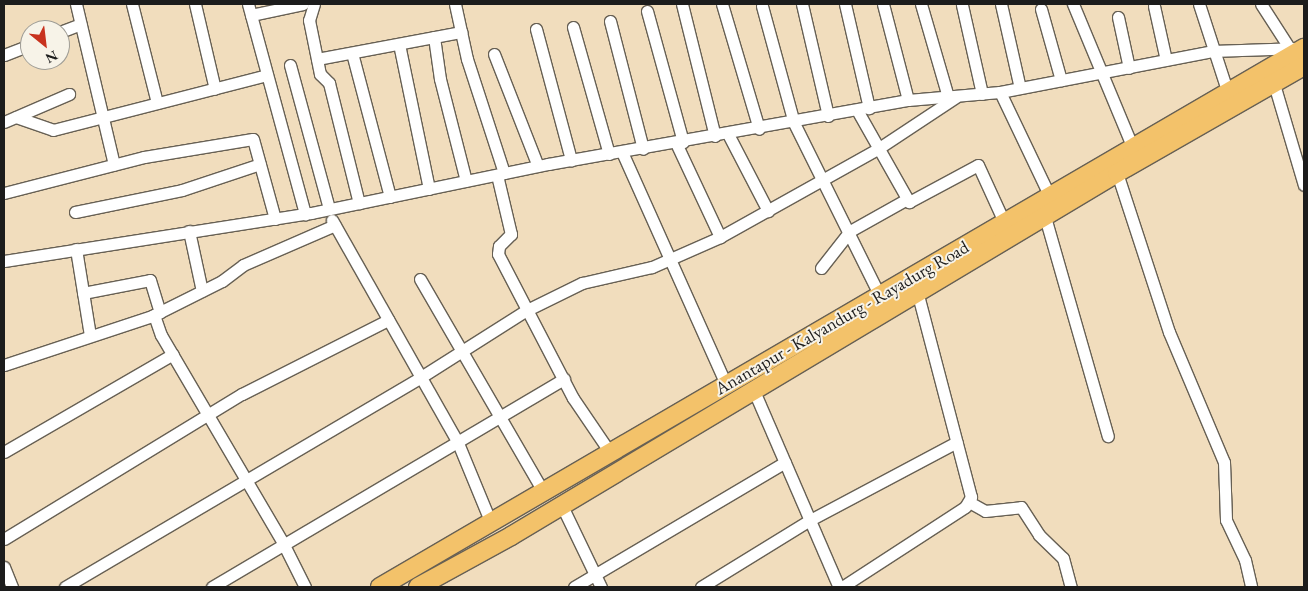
<!DOCTYPE html>
<html>
<head>
<meta charset="utf-8">
<style>
  body { margin:0 }
  #map { position:relative; width:1308px; height:591px; overflow:hidden; background:#f1ddbd; font-family:"EB Garamond",serif }
  div>[style] { position:absolute }
  [style*='--x'] { left:calc(var(--x)*1px); top:calc(var(--y)*1px); width:calc(var(--w)*1px); rotate:calc(var(--a)*1deg) }
  .roads { filter:drop-shadow(1px 0 #676054) drop-shadow(-1px 0 #676054) drop-shadow(0 1px #676054) drop-shadow(0 -1px #676054) }
  .minor>* { height:11px; margin:-5.5px; padding:0 5.5px; transform-origin:5.5px; border-radius:5.5px; background:#fff }
  .highway>* { height:18px; margin:-9px; padding:0 9px; transform-origin:9px; border-radius:9px; background:#f3c26a }
  span { translate:-50% -50%; white-space:nowrap; text-align:center; line-height:1.15; -webkit-text-stroke:4px #f7f3e8; paint-order:stroke }
  .street-label { font-size:18px; color:#1c1c1c }
  .frame { position:absolute; inset:0; border:5px solid #1c1c1c; pointer-events:none }
  .north { position:absolute; left:20px; top:20px; width:50px; height:50px; box-sizing:border-box; background:#f7f3e8; border:1px solid #9f9d96; border-radius:50%; rotate:151deg; font-size:14px; font-weight:700; line-height:20px; text-align:center; color:#1c1c1c }
  .north::after { content:''; display:block; margin:auto; width:18px; height:22px; background:#c8321e; clip-path:polygon(50% 0,100% 100%,50% 72%,0 100%) }
</style>
</head>
<body>
<div id="map">
  <div class="roads">
    <div class="minor">
      <i style="--x:76;--y:4;--w:165;--a:76.7"></i>
      <i style="--x:132;--y:4;--w:102;--a:75.8"></i>
      <i style="--x:195;--y:4;--w:87;--a:76.8"></i>
      <i style="--x:248;--y:4;--w:218;--a:74.8"></i>
      <i style="--x:314;--y:4;--w:17;--a:107"></i>
      <i style="--x:309;--y:20;--w:55;--a:78.5"></i>
      <i style="--x:320;--y:74;--w:13;--a:45"></i>
      <i style="--x:329;--y:83;--w:124;--a:76"></i>
      <i style="--x:455;--y:4;--w:56;--a:77.7"></i>
      <i style="--x:467;--y:59;--w:120;--a:72"></i>
      <i style="--x:682;--y:4;--w:136;--a:76"></i>
      <i style="--x:722;--y:4;--w:130;--a:73.5"></i>
      <i style="--x:802;--y:4;--w:115;--a:76.9"></i>
      <i style="--x:845;--y:4;--w:107;--a:77"></i>
      <i style="--x:883;--y:4;--w:99;--a:75.4"></i>
      <i style="--x:921;--y:4;--w:97;--a:73.8"></i>
      <i style="--x:1001;--y:4;--w:86;--a:77.3"></i>
      <i style="--x:1073;--y:4;--w:156;--a:67.4"></i>
      <i style="--x:1199;--y:4;--w:94;--a:72"></i>
      <i style="--x:1261;--y:4;--w:54;--a:57.2"></i>
      <i style="--x:962;--y:5;--w:91;--a:77.3"></i>
      <i style="--x:762;--y:6;--w:121;--a:74.7"></i>
      <i style="--x:794;--y:123;--w:193;--a:63.6"></i>
      <i style="--x:1154;--y:6;--w:55;--a:77.5"></i>
      <i style="--x:1041;--y:9;--w:74;--a:74.3"></i>
      <i style="--x:647;--y:11;--w:136;--a:74.6"></i>
      <i style="--x:251;--y:15;--w:53;--a:-11.9"></i>
      <i style="--x:1118;--y:17;--w:52;--a:77.8"></i>
      <i style="--x:610;--y:21;--w:132;--a:75.5"></i>
      <i style="--x:573;--y:27;--w:132;--a:74.2"></i>
      <i style="--x:536;--y:29;--w:136;--a:75"></i>
      <i style="--x:60;--y:32;--w:22;--a:-21"></i>
      <i style="--x:434;--y:37;--w:42;--a:81.9"></i>
      <i style="--x:440;--y:79;--w:105;--a:75.7"></i>
      <i style="--x:399;--y:44;--w:148;--a:78.3"></i>
      <i style="--x:352;--y:53;--w:149;--a:75.2"></i>
      <i style="--x:494;--y:54;--w:120;--a:68.6"></i>
      <i style="--x:4;--y:55;--w:28;--a:-21"></i>
      <i style="--x:317;--y:59;--w:147;--a:-10.6"></i>
      <i style="--x:290;--y:65;--w:149;--a:74.8"></i>
      <i style="--x:1274;--y:84;--w:105;--a:73.5"></i>
      <i style="--x:1000;--y:92;--w:116;--a:64.5"></i>
      <i style="--x:857;--y:110;--w:106;--a:60.5"></i>
      <i style="--x:909;--y:202;--w:78;--a:-28.2"></i>
      <i style="--x:978;--y:165;--w:65;--a:65.4"></i>
      <i style="--x:16;--y:117;--w:39;--a:19"></i>
      <i style="--x:53;--y:130;--w:221;--a:-14.4"></i>
      <i style="--x:4;--y:122;--w:71;--a:-23.3"></i>
      <i style="--x:728;--y:134;--w:87;--a:62.5"></i>
      <i style="--x:676;--y:143;--w:104;--a:64.9"></i>
      <i style="--x:720;--y:237;--w:182;--a:-29.2"></i>
      <i style="--x:879;--y:148;--w:92;--a:-33.5"></i>
      <i style="--x:622;--y:152;--w:254;--a:65.9"></i>
      <i style="--x:1117;--y:173;--w:167;--a:71.9"></i>
      <i style="--x:1169;--y:332;--w:141;--a:67.1"></i>
      <i style="--x:1224;--y:462;--w:58;--a:88"></i>
      <i style="--x:1226;--y:520;--w:44;--a:64.6"></i>
      <i style="--x:1245;--y:560;--w:28;--a:77"></i>
      <i style="--x:497;--y:175;--w:61;--a:76.7"></i>
      <i style="--x:511;--y:234;--w:17;--a:135"></i>
      <i style="--x:499;--y:246;--w:8;--a:97"></i>
      <i style="--x:498;--y:254;--w:162;--a:62.5"></i>
      <i style="--x:573;--y:398;--w:68;--a:55.8"></i>
      <i style="--x:4;--y:193;--w:145;--a:-14.4"></i>
      <i style="--x:144;--y:157;--w:110;--a:-9.4"></i>
      <i style="--x:253;--y:139;--w:83;--a:74.6"></i>
      <i style="--x:75;--y:212;--w:109;--a:-11.6"></i>
      <i style="--x:182;--y:190;--w:82;--a:-18.4"></i>
      <i style="--x:1045;--y:217;--w:228;--a:74"></i>
      <i style="--x:332;--y:220;--w:256;--a:60.5"></i>
      <i style="--x:458;--y:443;--w:87;--a:67.6"></i>
      <i style="--x:189;--y:231;--w:61;--a:77.8"></i>
      <i style="--x:76;--y:249;--w:87;--a:80.8"></i>
      <i style="--x:4;--y:261;--w:311;--a:-8.9"></i>
      <i style="--x:311;--y:213;--w:242;--a:-11.7"></i>
      <i style="--x:548;--y:164;--w:366;--a:-10.1"></i>
      <i style="--x:908;--y:100;--w:92;--a:-5"></i>
      <i style="--x:1000;--y:92;--w:216;--a:-10.9"></i>
      <i style="--x:1212;--y:51;--w:88;--a:-2"></i>
      <i style="--x:821;--y:268;--w:47;--a:-51.9"></i>
      <i style="--x:850;--y:231;--w:65;--a:-29.3"></i>
      <i style="--x:420;--y:279;--w:247;--a:59.9"></i>
      <i style="--x:83;--y:293;--w:68;--a:-11"></i>
      <i style="--x:150;--y:280;--w:34;--a:73"></i>
      <i style="--x:154;--y:315;--w:21;--a:71"></i>
      <i style="--x:161;--y:335;--w:243;--a:59.6"></i>
      <i style="--x:284;--y:545;--w:47;--a:63.4"></i>
      <i style="--x:4;--y:365;--w:156;--a:-18.3"></i>
      <i style="--x:152;--y:316;--w:78;--a:-26.6"></i>
      <i style="--x:222;--y:281;--w:26;--a:-37"></i>
      <i style="--x:243;--y:265;--w:100;--a:-23.5"></i>
      <i style="--x:754;--y:391;--w:214;--a:66.6"></i>
      <i style="--x:4;--y:452;--w:195;--a:-30.1"></i>
      <i style="--x:969;--y:502;--w:18;--a:29"></i>
      <i style="--x:985;--y:511;--w:36;--a:-6"></i>
      <i style="--x:1021;--y:507;--w:33;--a:57"></i>
      <i style="--x:1039;--y:535;--w:33;--a:44"></i>
      <i style="--x:1063;--y:558;--w:30;--a:75"></i>
      <i style="--x:562;--y:506;--w:90;--a:64.3"></i>
      <i style="--x:4;--y:539;--w:279;--a:-31.4"></i>
      <i style="--x:242;--y:394;--w:164;--a:-26.9"></i>
      <i style="--x:4;--y:567;--w:22;--a:68"></i>
      <i style="--x:65;--y:587;--w:413;--a:-30.5"></i>
      <i style="--x:421;--y:377;--w:123;--a:-32.4"></i>
      <i style="--x:525;--y:311;--w:64;--a:-26.2"></i>
      <i style="--x:582;--y:283;--w:72;--a:-12.9"></i>
      <i style="--x:652;--y:267;--w:74;--a:-23.8"></i>
      <i style="--x:212;--y:587;--w:409;--a:-30.6"></i>
      <i style="--x:574;--y:587;--w:245;--a:-30.6"></i>
      <i style="--x:701;--y:587;--w:128;--a:-31.6"></i>
      <i style="--x:810;--y:520;--w:166;--a:-28"></i>
      <i style="--x:842;--y:587;--w:147;--a:-33"></i>
      <i style="--x:965;--y:507;--w:12;--a:-59"></i>
      <i style="--x:971;--y:497;--w:217;--a:-104.7"></i>
    </div>
    <div class="highway">
      <i style="--x:380;--y:587;--w:1070;--a:-30.26"></i>
      <i style="--x:418;--y:587;--w:106;--a:-28.7"></i>
      <i style="--x:511;--y:536;--w:706;--a:-30.92"></i>
      <i style="--x:1117;--y:173;--w:215;--a:-29.8"></i>
    </div>
  </div>
  <div class="street-label">
    <span style="left:842px;top:318px;rotate:-30deg">Anantapur - Kalyandurg - Rayadurg Road</span>
  </div>
  <div class="frame"></div>
  <div class="north">N</div>
</div>
</body>
</html>
